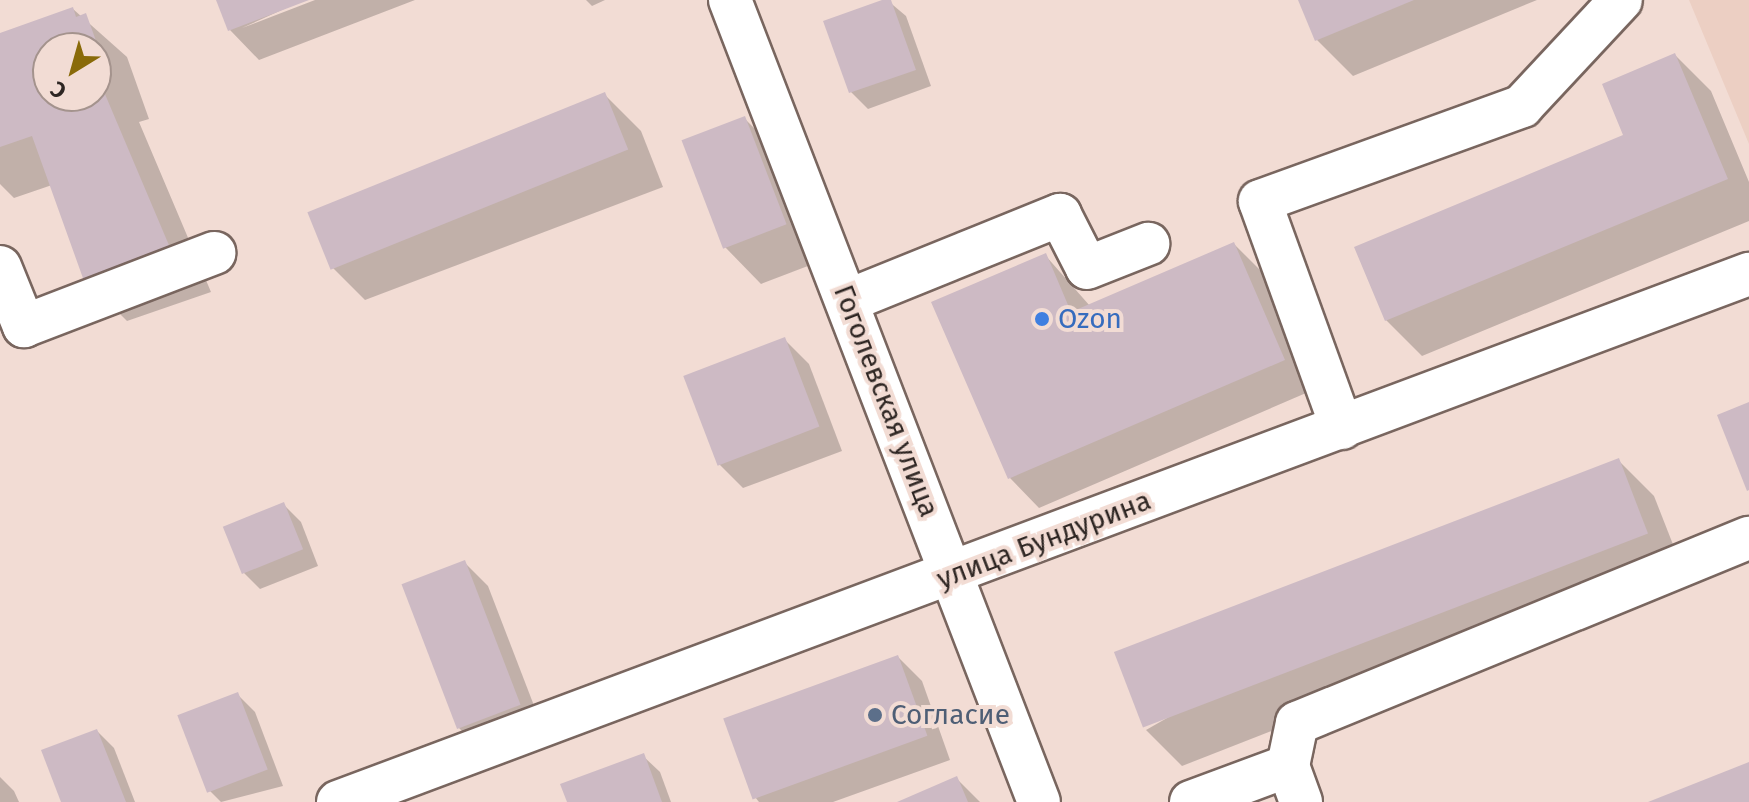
<!DOCTYPE html>
<html>
<head>
<meta charset="utf-8">
<style>
  body { margin:0 }
  #map { position:relative; width:1749px; height:802px; overflow:hidden; background:#f2dcd4; font-family:"Fira Sans",sans-serif }
  div>[style] { position:absolute }
  [style*='--x'] { left:calc(var(--x)*1px); top:calc(var(--y)*1px); width:calc(var(--w)*1px); rotate:calc(var(--a)*1deg) }
  .built>* { inset:0; background:#eccfc3 }
  .shadow>* { inset:0; background:#0003 }
  .building>* { inset:0; background:#cdbac4; transform-origin:0 0 }
  .roads { filter:drop-shadow(2px 0 #79665f) drop-shadow(-2px 0 #79665f) drop-shadow(0 2px #79665f) drop-shadow(0 -2px #79665f) }
  .minor>* { height:42px; margin:-21px; padding:0 21px; transform-origin:21px; border-radius:21px; background:#fff }
  .dots>* { width:22px; height:22px; translate:-50% -50%; box-sizing:border-box; border:4px solid #f2dcd4; border-radius:50% }
  span { translate:-50% -50%; white-space:nowrap; text-align:center; line-height:1.15; -webkit-text-stroke:8px #f2dcd4; paint-order:stroke }
  .shop-label { font-size:28px; color:#366cbe }
  .left { translate:0 -50%; text-align:left }
  .street-label { font-size:28px; color:#2e2623 }
  .service-label { font-size:28px; color:#4e5e75 }
  .north { position:absolute; left:32px; top:32px; width:80px; height:80px; box-sizing:border-box; background:#f2dcd4; border:2px solid #a4938d; border-radius:50%; rotate:217deg; font-size:22px; font-weight:700; line-height:32px; text-align:center; color:#2e2623 }
  .north::after { content:''; display:block; margin:auto; width:28px; height:36px; background:#896a09; clip-path:polygon(50% 0,100% 100%,50% 72%,0 100%) }
</style>
</head>
<body>
<div id="map">
  <div class="built">
    <i style="clip-path:polygon(1689px 0,1749px 0,1749px 144px)"></i>
  </div>
  <div class="shadow">
    <i style="clip-path:polygon(218px 0,304px 0,242px 28px,315px 0,415px 0,259px 60px,230px 30px)"></i>
    <i style="clip-path:polygon(586px 0,605px 0,592px 6px)"></i>
    <i style="clip-path:polygon(887px 0,906px 16px,931px 86px,868px 109px,851px 92px)"></i>
    <i style="clip-path:polygon(1300px 0,1537px 0,1353px 76px,1317px 40px)"></i>
    <i style="clip-path:polygon(evenodd,73px 9px,127px 57px,149px 119px,139px 122px,211px 292px,127px 321px,86px 280px,52px 185px,14px 198px,0 184px,0 35px,73px 9px,48px 48px,96px 48px,96px 96px,48px 96px,48px 48px)"></i>
    <i style="clip-path:polygon(1675px 55px,1711px 91px,1749px 182px,1749px 221px,1422px 356px,1386px 320px,1626px 136px)"></i>
    <i style="clip-path:polygon(605px 95px,641px 131px,663px 187px,365px 300px,329px 264px)"></i>
    <i style="clip-path:polygon(744px 118px,780px 154px,821px 261px,761px 284px,725px 247px)"></i>
    <i style="clip-path:polygon(1234px 244px,1274px 284px,1313px 390px,1039px 508px,1010px 478px,1045px 255px,1090px 306px)"></i>
    <i style="clip-path:polygon(785px 340px,809px 364px,842px 451px,743px 488px,719px 464px)"></i>
    <i style="clip-path:polygon(1618px 460px,1654px 496px,1683px 570px,1182px 766px,1146px 730px)"></i>
    <i style="clip-path:polygon(284px 505px,301px 522px,318px 566px,260px 589px,243px 572px)"></i>
    <i style="clip-path:polygon(464px 562px,488px 586px,543px 729px,483px 752px,459px 728px)"></i>
    <i style="clip-path:polygon(898px 657px,922px 681px,950px 760px,833px 802px,759px 802px,755px 797px)"></i>
    <i style="clip-path:polygon(238px 695px,255px 712px,283px 786px,221px 802px,210px 791px)"></i>
    <i style="clip-path:polygon(97px 731px,114px 748px,135px 802px,63px 802px)"></i>
    <i style="clip-path:polygon(643px 756px,660px 772px,671px 802px,569px 802px)"></i>
    <i style="clip-path:polygon(0 777px,14px 791px,19px 802px,0 802px)"></i>
    <i style="clip-path:polygon(957px 779px,980px 802px,903px 802px)"></i>
  </div>
  <div class="building">
    <i style="clip-path:polygon(216px 0,309px 0,228px 31px)"></i>
    <i style="clip-path:polygon(882px 0,891px 0,916px 70px,849px 93px,823px 21px)"></i>
    <i style="clip-path:polygon(1298px 0,1414px 0,1315px 41px)"></i>
    <i style="clip-path:polygon(evenodd,73px 7px,76px 17px,86px 13px,109px 77px,99px 80px,171px 250px,84px 281px,32px 136px,0 147px,0 33px,73px 7px,48px 48px,96px 48px,96px 96px,48px 96px,48px 48px)"></i>
    <i style="clip-path:polygon(1675px 53px,1728px 179px,1385px 321px,1354px 247px,1623px 135px,1602px 84px)"></i>
    <i style="left:605px;top:92px;width:62px;height:321px;rotate:68deg"></i>
    <i style="left:745px;top:116px;width:116px;height:68px;rotate:69deg"></i>
    <i style="clip-path:polygon(1234px 242px,1285px 360px,1008px 479px,931px 302px,1046px 253px,1071px 312px)"></i>
    <i style="left:785px;top:337px;width:96px;height:109px;rotate:69deg"></i>
    <i style="clip-path:polygon(1749px 402px,1749px 490px,1747px 491px,1717px 415px)"></i>
    <i style="left:1619px;top:458px;width:81px;height:541px;rotate:69deg"></i>
    <i style="left:284px;top:502px;width:51px;height:66px;rotate:68deg"></i>
    <i style="left:465px;top:560px;width:155px;height:68px;rotate:69deg"></i>
    <i style="left:898px;top:655px;width:86px;height:186px;rotate:70deg"></i>
    <i style="left:238px;top:692px;width:83px;height:65px;rotate:69deg"></i>
    <i style="clip-path:polygon(97px 729px,126px 802px,61px 802px,41px 750px)"></i>
    <i style="clip-path:polygon(644px 753px,662px 802px,567px 802px,560px 784px)"></i>
    <i style="clip-path:polygon(1749px 762px,1749px 802px,1648px 802px)"></i>
    <i style="clip-path:polygon(957px 776px,968px 802px,897px 802px)"></i>
  </div>
  <div class="roads">
    <div class="minor">
      <i style="--x:730;--y:0;--w:859;--a:68.93"></i>
      <i style="--x:0;--y:267;--w:64;--a:67.9"></i>
      <i style="--x:24;--y:326;--w:204;--a:-21"></i>
      <i style="--x:847;--y:301;--w:230;--a:-22"></i>
      <i style="--x:1060;--y:215;--w:59;--a:63"></i>
      <i style="--x:1087;--y:268;--w:66;--a:-21.5"></i>
      <i style="--x:1342;--y:428;--w:241;--a:-109.9"></i>
      <i style="--x:1260;--y:201;--w:279;--a:-19.9"></i>
      <i style="--x:1522;--y:106;--w:145;--a:-47"></i>
      <i style="--x:1288;--y:766;--w:44;--a:-78.2"></i>
      <i style="--x:1297;--y:723;--w:488;--a:-22.3"></i>
      <i style="--x:338;--y:802;--w:1507;--a:-20.52"></i>
      <i style="--x:1191;--y:802;--w:103;--a:-20.4"></i>
      <i style="--x:1288;--y:766;--w:38;--a:70"></i>
    </div>
  </div>
  <div class="dots">
    <i style="left:1042px;top:319px;background:#3f7fe0"></i>
    <i style="left:875px;top:715px;background:#5c6f8a"></i>
  </div>
  <div class="shop-label">
    <span class="left" style="left:1058px;top:319px">Ozon</span>
  </div>
  <div class="street-label">
    <span style="left:886px;top:401px;rotate:69deg">Гоголевская улица</span>
    <span style="left:1044px;top:540px;rotate:-21deg">улица Бундурина</span>
  </div>
  <div class="service-label">
    <span class="left" style="left:891px;top:715px">Согласие</span>
  </div>
  <div class="north">С</div>
</div>
</body>
</html>
